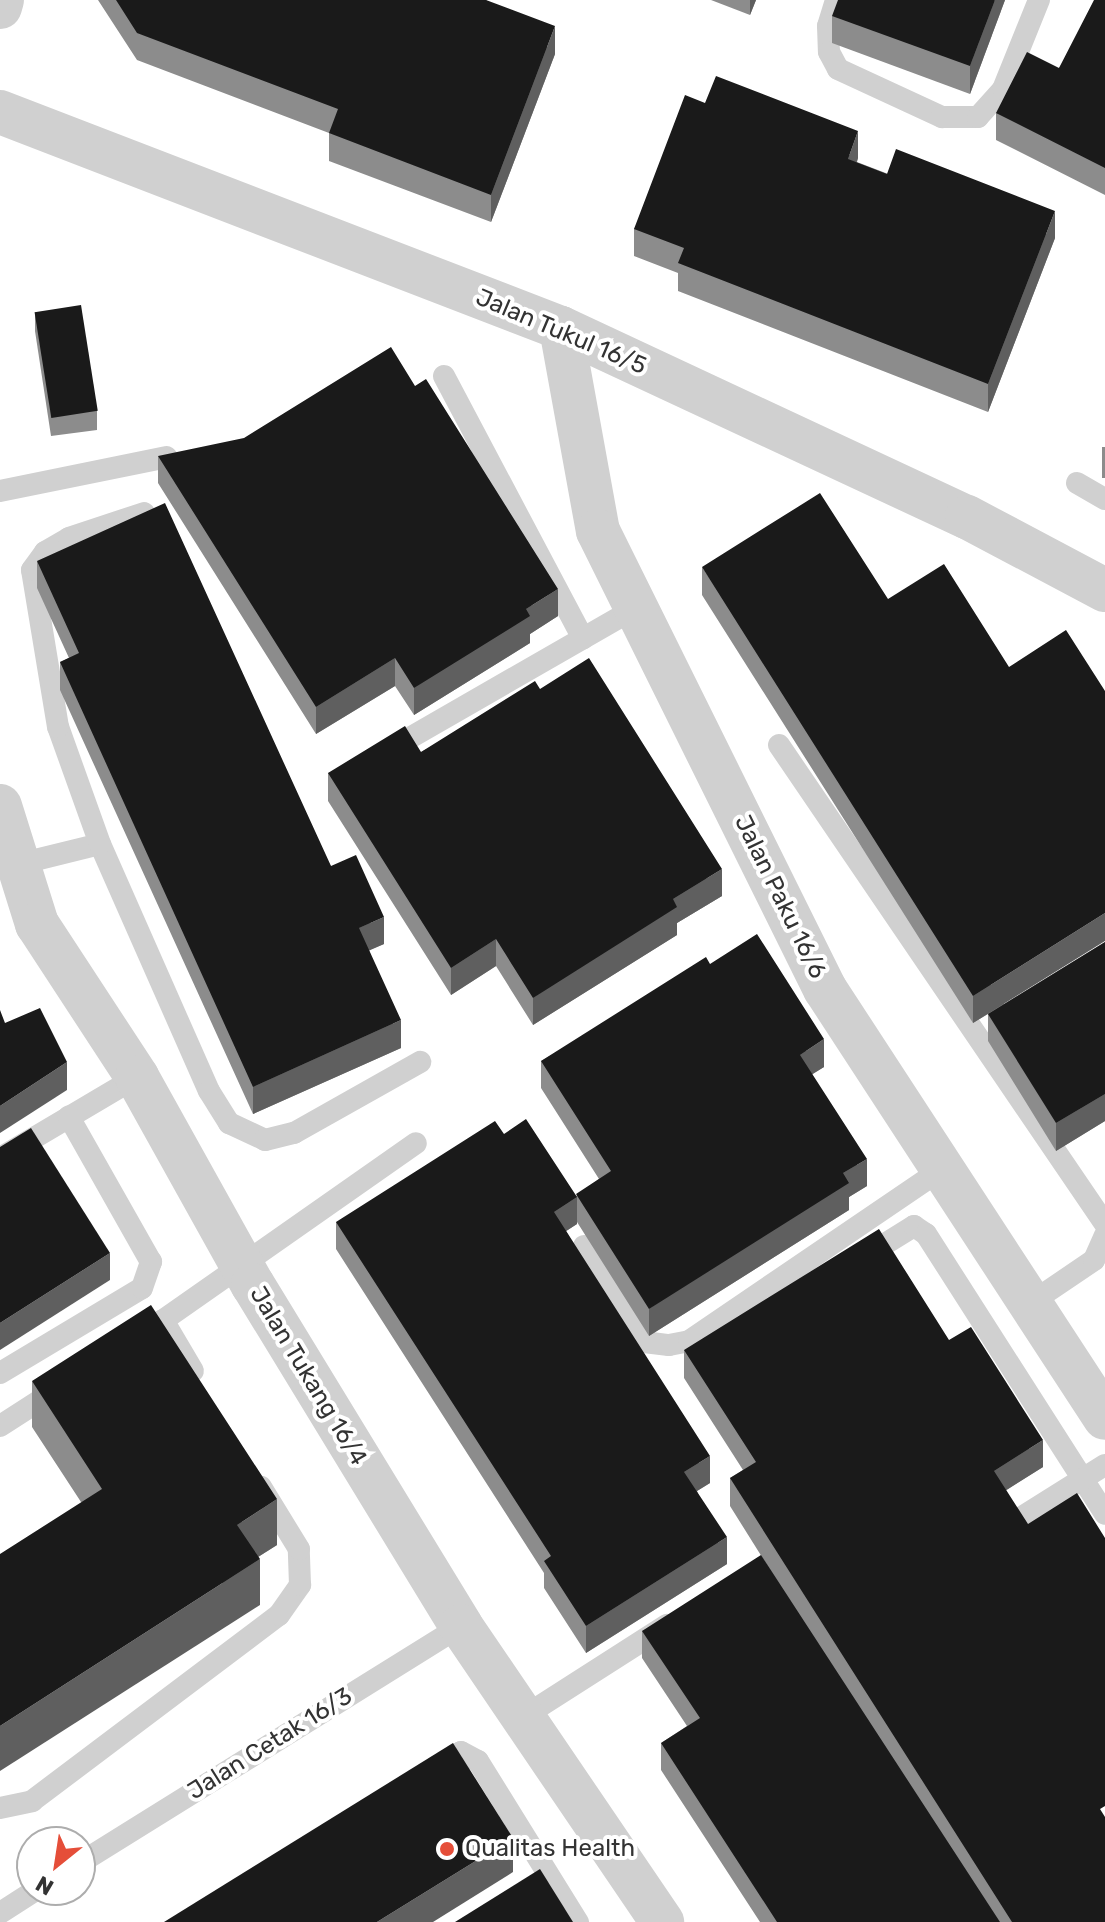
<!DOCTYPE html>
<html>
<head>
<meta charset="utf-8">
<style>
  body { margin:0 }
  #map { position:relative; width:1105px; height:1922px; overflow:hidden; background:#fff; font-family:Rubik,sans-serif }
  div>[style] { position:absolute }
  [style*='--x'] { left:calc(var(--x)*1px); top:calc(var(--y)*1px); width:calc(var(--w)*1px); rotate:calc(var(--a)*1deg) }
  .service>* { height:22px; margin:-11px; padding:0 11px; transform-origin:11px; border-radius:11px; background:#d0d0d0 }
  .minor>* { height:44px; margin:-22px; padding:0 22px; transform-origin:22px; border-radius:22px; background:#d0d0d0 }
  .wall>* { inset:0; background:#8c8c8c; transform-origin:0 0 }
  .shaded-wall>* { inset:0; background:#5f5f5f }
  .building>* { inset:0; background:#1a1a1a; transform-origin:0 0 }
  .dots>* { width:22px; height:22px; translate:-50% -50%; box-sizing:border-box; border:4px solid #fff; border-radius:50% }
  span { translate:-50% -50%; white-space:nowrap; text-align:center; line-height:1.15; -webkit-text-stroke:8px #fff; paint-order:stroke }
  .street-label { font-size:24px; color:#333 }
  .poi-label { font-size:24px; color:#333 }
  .left { translate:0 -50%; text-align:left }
  .north { position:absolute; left:16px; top:1826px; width:80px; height:80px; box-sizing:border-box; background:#fff; border:2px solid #adadad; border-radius:50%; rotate:210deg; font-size:22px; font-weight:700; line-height:32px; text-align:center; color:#333 }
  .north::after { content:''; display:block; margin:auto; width:28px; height:36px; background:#e54e39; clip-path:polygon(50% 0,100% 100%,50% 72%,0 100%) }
</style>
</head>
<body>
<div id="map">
  <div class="service">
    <i style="--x:836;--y:0;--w:27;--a:107"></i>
    <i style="--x:828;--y:26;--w:26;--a:88"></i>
    <i style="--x:829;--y:52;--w:19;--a:62"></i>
    <i style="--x:838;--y:69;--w:115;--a:24.8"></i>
    <i style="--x:942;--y:117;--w:36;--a:0"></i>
    <i style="--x:978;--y:117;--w:38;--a:-48"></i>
    <i style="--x:1003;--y:89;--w:96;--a:-68"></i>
    <i style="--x:444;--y:376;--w:297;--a:62.1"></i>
    <i style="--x:1077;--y:483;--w:32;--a:30"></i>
    <i style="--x:0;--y:491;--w:170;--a:-11.5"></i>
    <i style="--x:779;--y:745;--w:579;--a:55.76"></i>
    <i style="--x:387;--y:751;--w:287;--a:-29.9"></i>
    <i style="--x:100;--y:844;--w:270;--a:66.2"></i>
    <i style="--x:209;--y:1091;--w:38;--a:58"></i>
    <i style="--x:229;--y:1123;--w:40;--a:25"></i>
    <i style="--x:265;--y:1140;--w:30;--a:-14"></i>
    <i style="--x:294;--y:1133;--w:145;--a:-29.4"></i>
    <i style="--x:19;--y:864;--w:83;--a:-13.9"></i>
    <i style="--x:100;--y:844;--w:124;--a:-109.7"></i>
    <i style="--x:58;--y:727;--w:159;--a:-99.4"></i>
    <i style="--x:32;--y:570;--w:22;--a:-54"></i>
    <i style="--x:45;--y:552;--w:28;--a:-30"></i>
    <i style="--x:69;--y:538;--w:79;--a:-18.4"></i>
    <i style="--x:0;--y:1158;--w:159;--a:-30.6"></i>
    <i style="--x:584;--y:1246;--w:113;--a:58"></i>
    <i style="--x:644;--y:1342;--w:25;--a:7"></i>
    <i style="--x:669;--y:1345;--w:20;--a:-11"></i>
    <i style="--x:689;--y:1341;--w:308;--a:-34.2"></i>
    <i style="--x:864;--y:1257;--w:59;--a:-31.8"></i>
    <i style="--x:914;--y:1226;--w:14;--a:34"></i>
    <i style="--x:926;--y:1234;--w:332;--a:57.4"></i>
    <i style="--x:1032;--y:1302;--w:75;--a:-34.1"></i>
    <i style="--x:1094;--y:1260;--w:27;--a:-66"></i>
    <i style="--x:163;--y:1320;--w:59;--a:59.5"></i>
    <i style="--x:152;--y:1328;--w:322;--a:-35"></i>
    <i style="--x:0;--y:1373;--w:165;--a:-30.9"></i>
    <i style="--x:142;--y:1288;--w:28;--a:-71"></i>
    <i style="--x:151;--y:1262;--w:167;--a:-119.5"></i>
    <i style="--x:0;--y:1426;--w:67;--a:-32.7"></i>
    <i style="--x:998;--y:1532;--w:126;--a:-32.1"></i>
    <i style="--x:523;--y:1717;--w:171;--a:-32.6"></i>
    <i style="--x:436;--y:1767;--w:29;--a:-31"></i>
    <i style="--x:461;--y:1752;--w:19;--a:28"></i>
    <i style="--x:478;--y:1761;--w:190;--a:58.2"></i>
    <i style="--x:0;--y:1808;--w:33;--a:-12"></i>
    <i style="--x:32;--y:1801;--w:309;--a:-37"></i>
    <i style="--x:279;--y:1615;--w:37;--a:-55"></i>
    <i style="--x:300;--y:1585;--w:36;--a:-92"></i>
    <i style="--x:299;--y:1549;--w:73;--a:-121.5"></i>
    <i style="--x:80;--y:1863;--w:449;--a:-31.9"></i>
    <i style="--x:0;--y:1913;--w:43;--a:-32.6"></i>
  </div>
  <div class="minor">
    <i style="--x:0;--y:7;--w:7;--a:-74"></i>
    <i style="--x:0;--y:112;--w:601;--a:21.06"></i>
    <i style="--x:561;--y:328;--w:448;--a:25"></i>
    <i style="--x:967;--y:517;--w:156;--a:27.9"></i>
    <i style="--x:561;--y:328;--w:206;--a:79.7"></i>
    <i style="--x:598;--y:531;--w:511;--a:63.64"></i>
    <i style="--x:825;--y:989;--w:512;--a:56.87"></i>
    <i style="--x:0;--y:806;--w:124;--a:72.6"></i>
    <i style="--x:37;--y:924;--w:183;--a:56.8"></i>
    <i style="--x:137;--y:1077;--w:238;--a:60.9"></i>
    <i style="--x:253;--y:1285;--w:399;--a:58.6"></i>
    <i style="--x:461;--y:1626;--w:358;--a:55.8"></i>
  </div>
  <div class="wall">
    <i style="clip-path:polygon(98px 0,486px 0,555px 54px,491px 222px,329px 161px,329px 133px,137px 60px)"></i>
    <i style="clip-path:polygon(711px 0,756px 0,750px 15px)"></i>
    <i style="clip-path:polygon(1005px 0,970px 94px,832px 43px,832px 16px)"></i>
    <i style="clip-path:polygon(1105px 0,1105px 195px,996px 140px,996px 113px,1059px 68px)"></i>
    <i style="clip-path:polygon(705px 103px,858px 158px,857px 162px,1055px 238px,988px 412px,678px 291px,678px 273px,634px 256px,634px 229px)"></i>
    <i style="clip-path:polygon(35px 312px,97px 411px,97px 430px,51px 436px,35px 331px)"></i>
    <i style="left:1105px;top:447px;width:31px;height:3px;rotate:90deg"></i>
    <i style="clip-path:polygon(158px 456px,558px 616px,530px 634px,530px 643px,414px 715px,395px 686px,316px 734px,158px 483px)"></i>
    <i style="clip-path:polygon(37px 561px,331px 866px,384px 944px,369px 950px,401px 1048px,253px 1114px,60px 690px,60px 662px,69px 658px,37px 588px)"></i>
    <i style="clip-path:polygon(702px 567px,1004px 1004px,1105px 942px,1105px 1121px,1056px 1151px,988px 1041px,988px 1014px,973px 1023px,702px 595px)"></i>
    <i style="clip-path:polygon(540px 689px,722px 896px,677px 923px,677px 935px,533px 1025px,496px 966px,451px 995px,328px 801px,328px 773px,421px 752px)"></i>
    <i style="clip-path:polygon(710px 964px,824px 1067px,812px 1074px,867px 1186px,849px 1197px,849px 1210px,649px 1336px,577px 1222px,577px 1224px,566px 1231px,710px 1483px,697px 1491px,727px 1564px,586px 1653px,544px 1588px,544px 1573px,336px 1249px,336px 1222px,576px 1196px,599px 1179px,541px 1088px,541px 1061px)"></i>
    <i style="clip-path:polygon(949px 1340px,1043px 1467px,1006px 1490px,1105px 1922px,760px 1922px,661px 1770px,661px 1743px,687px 1726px,642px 1658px,642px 1631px,772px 1573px,730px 1506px,730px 1478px,743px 1470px,684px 1378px,684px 1350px)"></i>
    <i style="clip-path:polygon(32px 1381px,277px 1545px,258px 1557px,260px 1605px,81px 1502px,32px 1427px)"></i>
  </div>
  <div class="shaded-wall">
    <i style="clip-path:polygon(750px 0,756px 0,750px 15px)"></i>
    <i style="clip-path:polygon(995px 0,1005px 0,970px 94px,970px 66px)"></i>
    <i style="clip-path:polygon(555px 26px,555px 54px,491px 222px,491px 195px)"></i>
    <i style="clip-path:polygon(858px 131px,858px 158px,848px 186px,848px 159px)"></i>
    <i style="clip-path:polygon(1055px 211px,1055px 238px,988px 412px,988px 384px)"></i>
    <i style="clip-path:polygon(558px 589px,558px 616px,530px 634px,530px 643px,414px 715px,414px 688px,526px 609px)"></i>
    <i style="clip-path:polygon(395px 658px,395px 686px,316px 734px,316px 707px)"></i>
    <i style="clip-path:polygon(722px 869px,722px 896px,677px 923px,677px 935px,533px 1025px,533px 998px,673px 899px)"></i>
    <i style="clip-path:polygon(1105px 913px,1105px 941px,973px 1023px,973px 996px)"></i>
    <i style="clip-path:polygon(384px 917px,384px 944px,359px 955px,359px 928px)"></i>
    <i style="clip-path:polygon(496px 939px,496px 966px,451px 995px,451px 968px)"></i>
    <i style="clip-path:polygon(401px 1020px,401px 1048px,253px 1114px,253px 1087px)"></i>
    <i style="clip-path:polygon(824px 1039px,824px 1067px,800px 1082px,800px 1055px)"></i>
    <i style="clip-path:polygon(67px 1062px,67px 1090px,0 1133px,0 1106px)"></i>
    <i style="clip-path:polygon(1105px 1094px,1105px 1121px,1056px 1151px,1056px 1123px)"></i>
    <i style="clip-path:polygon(867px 1159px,867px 1186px,849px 1197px,849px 1210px,649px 1336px,649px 1309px,843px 1173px)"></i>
    <i style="clip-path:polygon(577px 1197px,577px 1224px,554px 1239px,554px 1212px)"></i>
    <i style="clip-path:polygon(110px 1253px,110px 1280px,0 1350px,0 1323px)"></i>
    <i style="clip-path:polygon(1043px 1440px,1043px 1467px,994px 1498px,994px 1471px)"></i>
    <i style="clip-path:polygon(710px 1456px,710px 1483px,684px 1499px,684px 1472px)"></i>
    <i style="clip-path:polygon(277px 1499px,277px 1545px,237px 1570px,237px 1525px)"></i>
    <i style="clip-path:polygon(727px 1537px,727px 1564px,586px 1653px,586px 1626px)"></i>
    <i style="clip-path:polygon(260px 1559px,260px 1605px,0 1771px,0 1726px)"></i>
    <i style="clip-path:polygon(513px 1838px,513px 1872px,433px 1922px,377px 1922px)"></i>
  </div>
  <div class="building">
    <i style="clip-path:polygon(116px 0,486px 0,555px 26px,491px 195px,329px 133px,338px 109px,137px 33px)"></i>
    <i style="clip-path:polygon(838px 0,995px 0,970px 66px,832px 16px)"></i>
    <i style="clip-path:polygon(1094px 0,1105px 0,1105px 168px,996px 113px,1027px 52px,1059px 68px)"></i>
    <i style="clip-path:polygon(716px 76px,858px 131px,848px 159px,887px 174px,896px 149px,1055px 211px,988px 384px,678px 263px,684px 248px,634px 229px,685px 95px,705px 103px)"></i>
    <i style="left:81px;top:305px;width:107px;height:47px;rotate:81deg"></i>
    <i style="clip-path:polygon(391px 347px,415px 386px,426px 379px,558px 589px,526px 609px,530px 616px,414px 688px,395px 658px,316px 707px,158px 456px,244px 438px)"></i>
    <i style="clip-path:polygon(820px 493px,888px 599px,944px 564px,1009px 667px,1066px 630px,1105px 691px,1105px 913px,973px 996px,702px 567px)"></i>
    <i style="clip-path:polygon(165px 503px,331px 866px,356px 855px,384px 917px,359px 928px,401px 1020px,253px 1087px,60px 662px,79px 653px,37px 561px)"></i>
    <i style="clip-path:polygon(589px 658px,722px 869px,673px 899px,677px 907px,533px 998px,496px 939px,451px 968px,328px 773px,405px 726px,421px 752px,535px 681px,540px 689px)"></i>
    <i style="clip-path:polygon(757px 934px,824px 1039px,800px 1055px,867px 1159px,843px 1173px,849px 1183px,649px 1309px,576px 1194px,611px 1171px,541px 1061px,706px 957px,710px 964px)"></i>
    <i style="clip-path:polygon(1105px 942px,1105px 1094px,1056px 1123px,988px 1014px)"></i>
    <i style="clip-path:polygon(40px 1008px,67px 1062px,0 1106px,0 1010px,5px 1023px)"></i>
    <i style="clip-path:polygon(526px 1119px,577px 1197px,554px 1212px,710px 1456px,684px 1472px,727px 1537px,586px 1626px,544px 1561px,551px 1556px,336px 1222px,495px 1121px,504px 1134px)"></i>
    <i style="clip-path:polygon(31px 1128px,110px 1253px,0 1323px,0 1147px)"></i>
    <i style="clip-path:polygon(879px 1229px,949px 1340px,971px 1327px,1043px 1440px,994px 1471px,1028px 1524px,1077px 1493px,1105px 1538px,1105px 1806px,1100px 1809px,1105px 1817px,1105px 1922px,1012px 1922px,730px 1478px,756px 1462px,684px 1350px)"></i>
    <i style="clip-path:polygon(151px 1305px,277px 1499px,237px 1525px,260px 1559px,0 1726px,0 1554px,102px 1489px,32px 1381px)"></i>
    <i style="clip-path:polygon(761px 1555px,1000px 1922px,777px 1922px,661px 1743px,700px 1718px,642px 1631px)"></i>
    <i style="clip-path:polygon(453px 1743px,513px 1838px,377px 1922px,164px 1922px)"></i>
    <i style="clip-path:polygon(540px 1869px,573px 1922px,455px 1922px)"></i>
  </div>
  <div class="dots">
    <i style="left:447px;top:1849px;background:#e54e39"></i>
  </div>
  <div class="street-label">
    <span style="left:561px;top:332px;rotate:23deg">Jalan Tukul 16/5</span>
    <span style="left:780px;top:897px;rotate:64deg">Jalan Paku 16/6</span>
    <span style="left:308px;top:1376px;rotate:59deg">Jalan Tukang 16/4</span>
    <span style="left:270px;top:1744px;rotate:-32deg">Jalan Cetak 16/3</span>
  </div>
  <div class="poi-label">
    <span class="left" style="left:465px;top:1849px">Qualitas Health</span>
  </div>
  <div class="north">N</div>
</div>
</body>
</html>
